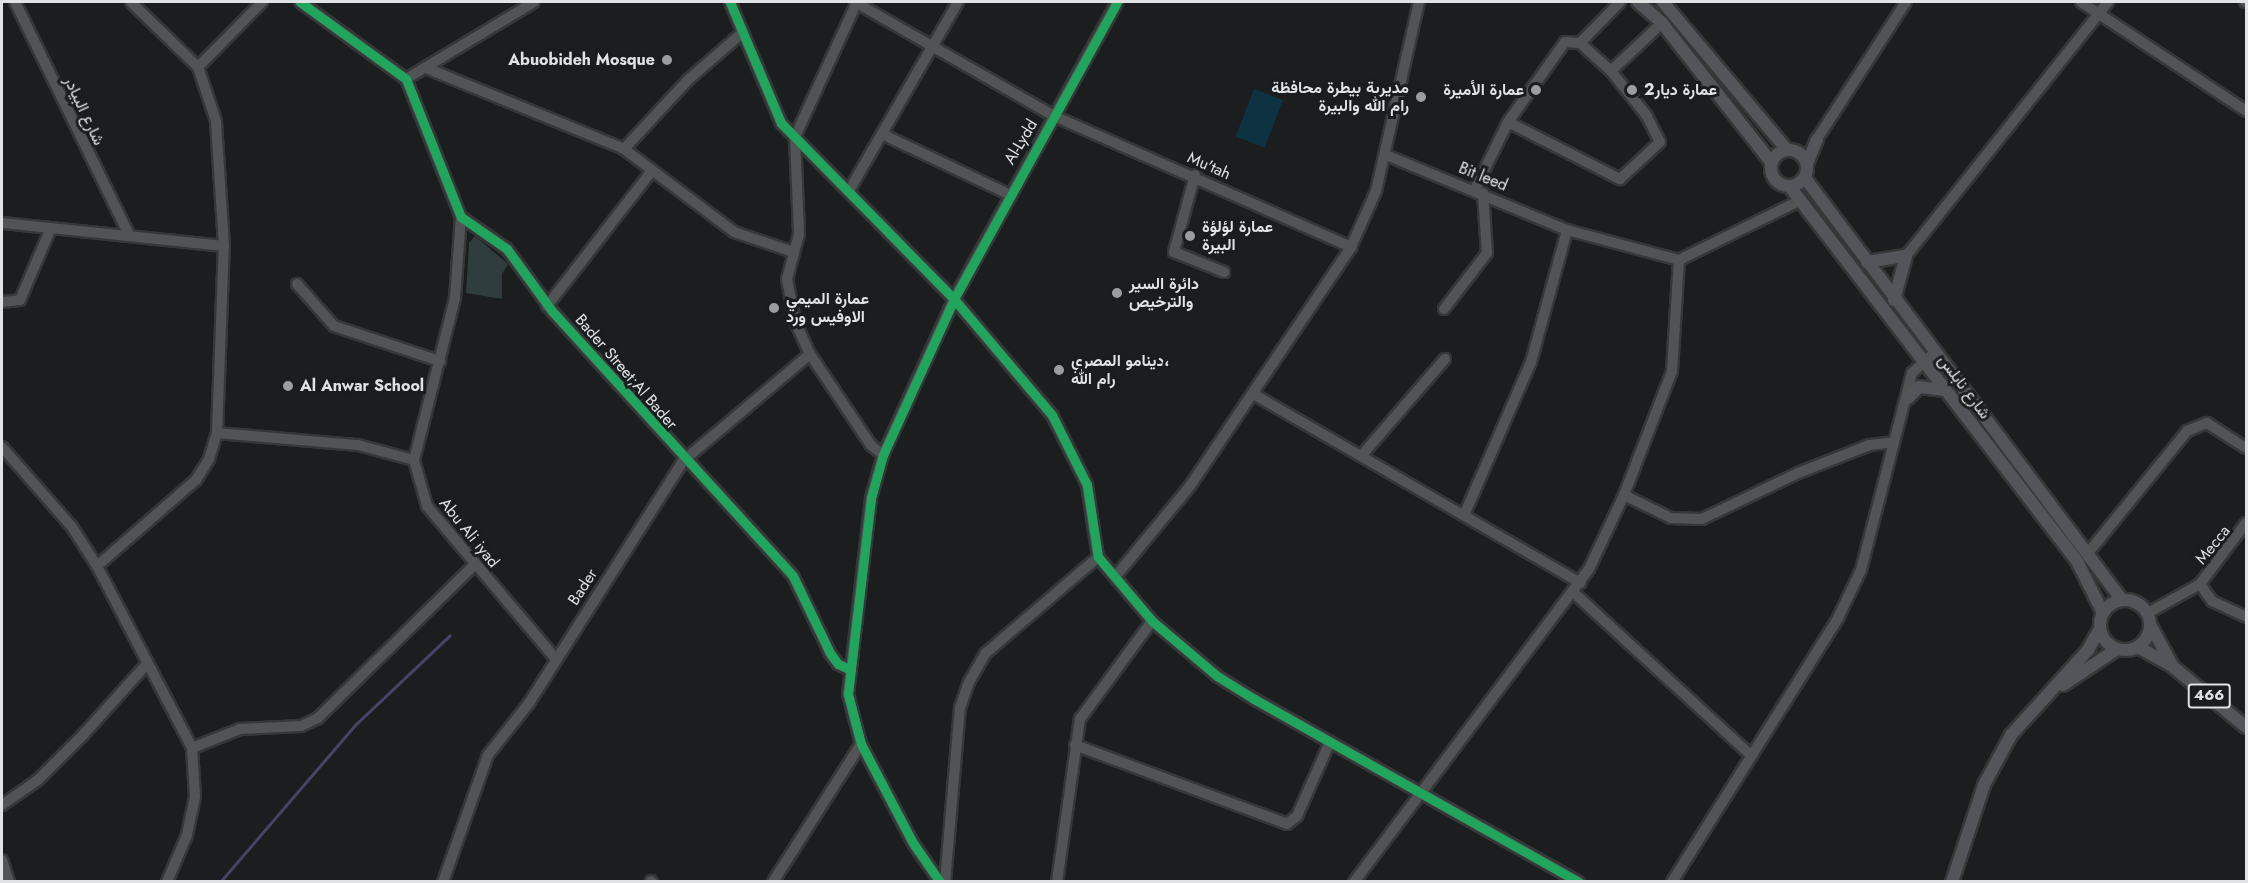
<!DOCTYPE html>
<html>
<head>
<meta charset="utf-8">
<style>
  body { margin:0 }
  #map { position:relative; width:2248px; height:883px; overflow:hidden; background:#1b1d1e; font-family:Jost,Vazirmatn,sans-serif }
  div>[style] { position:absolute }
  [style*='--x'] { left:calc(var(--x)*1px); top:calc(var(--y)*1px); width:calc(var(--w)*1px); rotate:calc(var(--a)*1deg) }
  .green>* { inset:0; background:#0d3342; transform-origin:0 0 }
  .stream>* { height:3px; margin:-1.5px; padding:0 1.5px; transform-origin:1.5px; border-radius:1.5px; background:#484368 }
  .building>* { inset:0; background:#303d3e }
  .roads { filter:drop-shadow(2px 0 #353738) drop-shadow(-2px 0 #353738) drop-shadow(0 2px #353738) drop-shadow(0 -2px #353738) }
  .minor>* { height:10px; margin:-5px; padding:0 5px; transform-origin:5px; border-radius:5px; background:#515354 }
  .major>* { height:12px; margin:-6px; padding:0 6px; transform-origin:6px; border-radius:6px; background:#52565a }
  .major>.ring { margin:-6px; padding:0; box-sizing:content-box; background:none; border:12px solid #52565a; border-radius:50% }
  .cycleway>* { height:9px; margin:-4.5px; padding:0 4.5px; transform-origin:4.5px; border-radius:4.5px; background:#20a55d }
  .dots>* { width:16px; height:16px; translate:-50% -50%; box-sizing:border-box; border:3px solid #1a1d1f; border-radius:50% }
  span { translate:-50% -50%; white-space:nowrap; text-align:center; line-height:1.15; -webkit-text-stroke:6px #1a1d1f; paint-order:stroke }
  .shield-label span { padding:2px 4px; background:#1a1d1f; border:2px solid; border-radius:4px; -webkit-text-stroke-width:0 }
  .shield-label { font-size:15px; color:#e0e3e4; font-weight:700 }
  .poi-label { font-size:16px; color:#e0e3e4; font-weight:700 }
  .right { translate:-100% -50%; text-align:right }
  .left { translate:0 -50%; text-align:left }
  .street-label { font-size:16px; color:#e0e3e4 }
  .frame { position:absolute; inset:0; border:3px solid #e0e3e4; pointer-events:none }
</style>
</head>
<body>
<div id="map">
  <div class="green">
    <i style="left:1254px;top:89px;width:31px;height:51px;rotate:21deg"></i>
  </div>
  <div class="stream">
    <i style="--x:220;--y:882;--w:208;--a:-49.3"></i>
    <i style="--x:356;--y:724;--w:129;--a:-43.4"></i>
  </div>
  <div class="building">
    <i style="clip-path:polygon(475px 236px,508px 264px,502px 274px,502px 299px,466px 293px,469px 243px)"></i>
  </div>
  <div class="roads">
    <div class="minor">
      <i style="--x:15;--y:2;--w:257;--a:63.9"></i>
      <i style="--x:300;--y:2;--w:131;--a:36"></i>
      <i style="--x:406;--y:79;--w:149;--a:68.3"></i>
      <i style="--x:461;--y:217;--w:56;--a:34.8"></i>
      <i style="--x:507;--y:249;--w:77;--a:54"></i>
      <i style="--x:552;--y:311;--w:358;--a:47.7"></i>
      <i style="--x:793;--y:576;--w:85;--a:64.3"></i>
      <i style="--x:830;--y:653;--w:14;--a:54"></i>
      <i style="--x:838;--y:664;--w:14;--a:25"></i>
      <i style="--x:730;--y:2;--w:131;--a:67.1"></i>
      <i style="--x:781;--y:123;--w:247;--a:45.5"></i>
      <i style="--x:954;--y:299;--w:152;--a:49.8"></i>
      <i style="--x:1052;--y:415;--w:78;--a:63.4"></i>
      <i style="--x:1087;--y:485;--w:73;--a:81.3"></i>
      <i style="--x:1098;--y:557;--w:84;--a:49.8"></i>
      <i style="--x:1152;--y:621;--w:85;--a:40.2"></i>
      <i style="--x:1217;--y:676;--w:44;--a:31.9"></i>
      <i style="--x:1254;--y:699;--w:373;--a:29.4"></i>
      <i style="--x:855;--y:2;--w:229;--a:29.8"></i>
      <i style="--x:1054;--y:116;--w:325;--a:23.8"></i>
      <i style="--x:857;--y:2;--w:149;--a:114.7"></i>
      <i style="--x:795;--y:137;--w:97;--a:87.6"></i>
      <i style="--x:799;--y:234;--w:47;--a:104.9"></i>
      <i style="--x:787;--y:279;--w:43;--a:79.2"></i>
      <i style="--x:795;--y:321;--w:36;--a:66"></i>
      <i style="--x:810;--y:354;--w:110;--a:56.2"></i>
      <i style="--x:871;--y:445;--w:16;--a:40"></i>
      <i style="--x:2081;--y:2;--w:198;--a:33.4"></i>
      <i style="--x:2245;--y:2;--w:1;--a:0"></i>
      <i style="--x:198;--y:67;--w:91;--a:-45.4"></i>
      <i style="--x:426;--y:68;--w:214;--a:22.2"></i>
      <i style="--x:624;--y:149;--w:138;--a:37"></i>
      <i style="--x:734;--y:232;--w:63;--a:18.4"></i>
      <i style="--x:1611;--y:71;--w:70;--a:-43.3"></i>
      <i style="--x:406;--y:79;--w:149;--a:-31"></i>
      <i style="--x:1508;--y:122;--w:98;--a:-54.5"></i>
      <i style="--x:1565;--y:42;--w:15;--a:4"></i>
      <i style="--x:1580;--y:43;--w:57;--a:-45.7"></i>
      <i style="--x:884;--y:135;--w:137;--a:25.4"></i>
      <i style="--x:1817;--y:139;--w:163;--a:-57"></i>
      <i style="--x:624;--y:149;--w:94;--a:-47.2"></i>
      <i style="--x:688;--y:80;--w:72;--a:-41"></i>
      <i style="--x:1386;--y:155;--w:196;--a:22.5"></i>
      <i style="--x:1567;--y:230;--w:116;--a:15"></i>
      <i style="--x:1679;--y:260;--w:136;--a:-26.2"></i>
      <i style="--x:1195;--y:175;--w:80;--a:105.3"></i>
      <i style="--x:1174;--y:252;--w:54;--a:21.8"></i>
      <i style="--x:850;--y:189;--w:216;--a:-60"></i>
      <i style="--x:1475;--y:189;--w:75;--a:-63.8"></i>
      <i style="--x:1508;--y:122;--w:126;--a:27"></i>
      <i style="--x:1620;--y:179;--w:54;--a:-42.8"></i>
      <i style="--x:1660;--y:142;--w:29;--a:-117"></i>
      <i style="--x:1647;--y:116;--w:58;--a:-128.7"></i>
      <i style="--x:1611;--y:71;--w:42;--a:-137.9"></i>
      <i style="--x:2;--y:223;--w:223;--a:5.9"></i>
      <i style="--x:1906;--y:256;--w:325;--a:-51.5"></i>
      <i style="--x:297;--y:284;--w:56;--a:48.6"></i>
      <i style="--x:334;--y:326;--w:112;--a:18.3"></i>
      <i style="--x:2;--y:302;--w:18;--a:-6"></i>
      <i style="--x:20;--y:300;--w:78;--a:-66.7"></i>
      <i style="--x:547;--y:306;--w:170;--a:-52.2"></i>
      <i style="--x:1444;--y:309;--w:71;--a:-52.5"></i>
      <i style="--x:1487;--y:253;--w:60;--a:-93.8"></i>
      <i style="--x:1255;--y:395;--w:376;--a:30"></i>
      <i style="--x:217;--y:433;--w:142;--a:4.9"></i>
      <i style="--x:358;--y:445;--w:58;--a:15"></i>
      <i style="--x:414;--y:460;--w:48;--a:74.2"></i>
      <i style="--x:427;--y:506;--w:199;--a:49.9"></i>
      <i style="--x:2;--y:447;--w:106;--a:48.8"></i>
      <i style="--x:72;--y:527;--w:46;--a:57.3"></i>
      <i style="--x:97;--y:566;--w:205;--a:62.4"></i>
      <i style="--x:192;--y:748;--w:49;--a:86.5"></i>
      <i style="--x:195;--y:797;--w:39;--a:102"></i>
      <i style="--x:187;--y:835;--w:51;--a:113.1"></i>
      <i style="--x:1362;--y:455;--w:127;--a:-49.2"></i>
      <i style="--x:414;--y:460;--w:167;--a:-75.8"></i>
      <i style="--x:455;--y:298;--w:81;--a:-85.8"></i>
      <i style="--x:1624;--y:495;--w:52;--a:26.1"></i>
      <i style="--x:1671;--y:518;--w:31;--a:2"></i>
      <i style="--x:1702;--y:519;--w:106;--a:-25.6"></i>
      <i style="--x:1798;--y:473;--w:77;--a:-21.3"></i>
      <i style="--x:1870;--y:445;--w:23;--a:-7"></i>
      <i style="--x:1465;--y:513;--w:165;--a:-66.4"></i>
      <i style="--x:1531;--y:362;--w:137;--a:-74.7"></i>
      <i style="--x:2088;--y:553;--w:157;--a:-50.9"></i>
      <i style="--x:2187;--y:431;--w:22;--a:-22"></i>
      <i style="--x:2207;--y:423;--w:46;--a:32.7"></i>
      <i style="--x:97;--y:566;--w:131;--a:-41"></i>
      <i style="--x:196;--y:480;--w:25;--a:-58"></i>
      <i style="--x:209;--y:459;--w:27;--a:-73"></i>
      <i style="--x:217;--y:433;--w:187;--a:-87.9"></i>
      <i style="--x:224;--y:246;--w:125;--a:-93.7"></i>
      <i style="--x:216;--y:121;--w:57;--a:-108.4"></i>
      <i style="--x:198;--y:67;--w:93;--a:-135.9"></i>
      <i style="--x:1115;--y:577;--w:118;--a:-50.5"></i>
      <i style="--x:1190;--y:486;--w:288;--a:-56"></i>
      <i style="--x:1351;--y:247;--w:61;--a:-65.9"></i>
      <i style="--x:1376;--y:191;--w:194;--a:-77.2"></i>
      <i style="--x:2200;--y:584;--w:21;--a:55"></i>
      <i style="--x:2212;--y:601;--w:38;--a:25"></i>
      <i style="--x:1574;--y:593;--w:241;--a:42.5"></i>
      <i style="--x:2148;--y:613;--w:60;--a:-29.1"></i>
      <i style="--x:2200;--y:584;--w:76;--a:-53"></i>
      <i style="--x:1075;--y:745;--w:226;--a:20.4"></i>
      <i style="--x:1287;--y:824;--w:13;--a:-39"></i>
      <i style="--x:1297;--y:816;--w:79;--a:-66"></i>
      <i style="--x:192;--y:748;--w:52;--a:-21.6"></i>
      <i style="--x:240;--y:729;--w:61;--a:-2.8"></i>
      <i style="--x:301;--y:726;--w:19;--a:-25"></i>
      <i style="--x:318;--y:718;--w:220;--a:-44.4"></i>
      <i style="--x:2;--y:805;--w:44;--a:-34.8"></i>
      <i style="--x:38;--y:780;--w:64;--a:-45"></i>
      <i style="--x:83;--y:735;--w:96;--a:-48"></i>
      <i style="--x:2;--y:860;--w:23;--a:72"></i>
      <i style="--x:651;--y:881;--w:1;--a:45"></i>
      <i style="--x:443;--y:882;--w:135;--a:-70.5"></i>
      <i style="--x:488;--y:755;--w:66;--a:-51.7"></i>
      <i style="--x:529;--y:703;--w:287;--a:-57.5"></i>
      <i style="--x:683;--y:461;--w:166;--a:-40.1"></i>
      <i style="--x:773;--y:882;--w:164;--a:-57.5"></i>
      <i style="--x:940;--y:882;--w:47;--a:-124.7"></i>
      <i style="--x:913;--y:843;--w:112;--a:-117.7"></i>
      <i style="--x:861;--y:744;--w:52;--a:-104.6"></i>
      <i style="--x:848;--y:694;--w:197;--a:-83.3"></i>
      <i style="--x:871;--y:498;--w:45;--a:-74.4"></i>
      <i style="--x:883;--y:455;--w:171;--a:-65.5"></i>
      <i style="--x:954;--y:299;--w:339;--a:-61.2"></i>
      <i style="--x:945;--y:882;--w:175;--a:-85.1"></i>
      <i style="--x:960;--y:708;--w:28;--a:-71"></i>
      <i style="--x:969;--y:682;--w:34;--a:-60"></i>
      <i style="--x:986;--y:653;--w:148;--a:-40.6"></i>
      <i style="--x:1057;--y:882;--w:165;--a:-82"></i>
      <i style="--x:1080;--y:719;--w:122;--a:-53.7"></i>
      <i style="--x:1354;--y:882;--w:391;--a:-53.1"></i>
      <i style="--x:1589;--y:569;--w:82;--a:-64.7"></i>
      <i style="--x:1624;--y:495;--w:133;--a:-68.8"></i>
      <i style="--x:1672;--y:371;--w:111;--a:-86.4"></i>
      <i style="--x:1672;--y:882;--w:312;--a:-57.8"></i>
      <i style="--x:1838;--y:618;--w:53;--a:-64.4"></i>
      <i style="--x:1861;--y:570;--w:203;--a:-75.5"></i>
      <i style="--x:1912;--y:373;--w:28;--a:-42"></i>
    </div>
    <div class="major">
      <i style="--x:1638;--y:2;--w:32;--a:41"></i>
      <i style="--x:1662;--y:23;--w:177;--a:51.9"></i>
      <i style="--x:1663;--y:2;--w:193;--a:50"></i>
      <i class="ring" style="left:1771px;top:150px;width:24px;height:24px"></i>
      <i style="--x:1807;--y:164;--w:27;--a:-68"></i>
      <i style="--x:1805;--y:178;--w:528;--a:53.09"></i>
      <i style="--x:1790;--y:187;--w:474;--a:52.5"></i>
      <i style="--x:2078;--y:563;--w:56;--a:63.4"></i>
      <i style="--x:1867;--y:262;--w:39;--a:-9"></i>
      <i style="--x:1894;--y:300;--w:46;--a:-74.7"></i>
      <i style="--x:1908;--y:398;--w:16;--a:-45"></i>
      <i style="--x:1919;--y:387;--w:26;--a:7"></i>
      <i class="ring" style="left:2100px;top:600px;width:38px;height:38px"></i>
      <i style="--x:2151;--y:626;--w:44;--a:61.7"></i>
      <i style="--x:2138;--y:647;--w:39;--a:29"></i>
      <i style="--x:2172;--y:666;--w:96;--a:39.5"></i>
      <i style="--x:2063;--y:685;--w:65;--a:-33.7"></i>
      <i style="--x:1952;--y:882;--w:102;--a:-71.7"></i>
      <i style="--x:1984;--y:785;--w:57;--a:-61.6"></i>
      <i style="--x:2011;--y:735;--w:115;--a:-47.8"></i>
      <i style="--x:2088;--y:650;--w:25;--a:-61"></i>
    </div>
  </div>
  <div class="cycleway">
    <i style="--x:300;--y:2;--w:131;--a:36"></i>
    <i style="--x:406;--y:79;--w:149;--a:68.3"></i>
    <i style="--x:461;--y:217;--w:56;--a:34.8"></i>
    <i style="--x:507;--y:249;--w:77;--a:54"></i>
    <i style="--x:552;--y:311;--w:358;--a:47.7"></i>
    <i style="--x:793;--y:576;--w:85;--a:64.3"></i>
    <i style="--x:830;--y:653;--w:14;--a:54"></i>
    <i style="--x:838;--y:664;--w:14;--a:25"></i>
    <i style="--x:730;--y:2;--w:131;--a:67.1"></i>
    <i style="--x:781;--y:123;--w:247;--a:45.5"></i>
    <i style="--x:954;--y:299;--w:152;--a:49.8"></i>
    <i style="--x:1052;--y:415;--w:78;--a:63.4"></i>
    <i style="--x:1087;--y:485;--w:73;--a:81.3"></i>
    <i style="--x:1098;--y:557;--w:84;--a:49.8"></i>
    <i style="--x:1152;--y:621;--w:85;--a:40.2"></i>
    <i style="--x:1217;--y:676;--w:44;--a:31.9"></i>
    <i style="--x:1254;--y:699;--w:373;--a:29.4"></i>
    <i style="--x:940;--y:882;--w:47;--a:-124.7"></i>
    <i style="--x:913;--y:843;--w:112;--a:-117.7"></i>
    <i style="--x:861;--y:744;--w:52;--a:-104.6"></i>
    <i style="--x:848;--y:694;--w:197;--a:-83.3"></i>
    <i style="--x:871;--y:498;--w:45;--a:-74.4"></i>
    <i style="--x:883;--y:455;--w:171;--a:-65.5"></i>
    <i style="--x:954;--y:299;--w:339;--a:-61.2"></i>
  </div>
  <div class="dots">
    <i style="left:667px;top:60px;background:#9b9e9f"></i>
    <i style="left:1536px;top:90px;background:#9b9e9f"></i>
    <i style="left:1632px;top:90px;background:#9b9e9f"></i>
    <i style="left:1421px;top:97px;background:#9b9e9f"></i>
    <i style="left:1190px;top:236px;background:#9b9e9f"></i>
    <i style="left:1117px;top:293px;background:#9b9e9f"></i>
    <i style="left:774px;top:308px;background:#9b9e9f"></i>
    <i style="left:1059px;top:370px;background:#9b9e9f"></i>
    <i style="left:288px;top:386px;background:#9b9e9f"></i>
  </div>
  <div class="shield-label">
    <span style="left:2209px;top:696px">466</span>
  </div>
  <div class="poi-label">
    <span class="right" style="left:655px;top:60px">Abuobideh Mosque</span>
    <span class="right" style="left:1409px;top:97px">مديرية بيطرة محافظة<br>رام الله والبيرة</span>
    <span class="right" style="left:1524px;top:90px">عمارة الأميرة</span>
    <span class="left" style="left:1644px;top:90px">عمارة ديار2</span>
    <span class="left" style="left:1202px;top:236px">عمارة لؤلؤة<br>البيرة</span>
    <span class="left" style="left:1129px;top:293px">دائرة السير<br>والترخيص</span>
    <span class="left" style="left:786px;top:308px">عمارة الميمي<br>الاوفيس ورد</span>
    <span class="left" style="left:1071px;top:370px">دينامو المصري،<br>رام الله</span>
    <span class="left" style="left:300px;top:386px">Al Anwar School</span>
  </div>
  <div class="street-label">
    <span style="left:84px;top:111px;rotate:65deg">شارع البيادر</span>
    <span style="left:1021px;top:142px;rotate:-59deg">Al-Lydd</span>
    <span style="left:1209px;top:166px;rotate:24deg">Mu'tah</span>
    <span style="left:1483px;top:177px;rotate:22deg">Bit leed</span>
    <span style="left:626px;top:372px;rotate:49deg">Bader Street;Al Bader</span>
    <span style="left:1964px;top:387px;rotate:53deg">شارع نابلس</span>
    <span style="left:469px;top:533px;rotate:51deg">Abu Ali iyad</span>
    <span style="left:2213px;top:545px;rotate:-51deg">Mecca</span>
    <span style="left:583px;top:587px;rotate:-57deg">Bader</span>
  </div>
  <div class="frame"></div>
</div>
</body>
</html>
